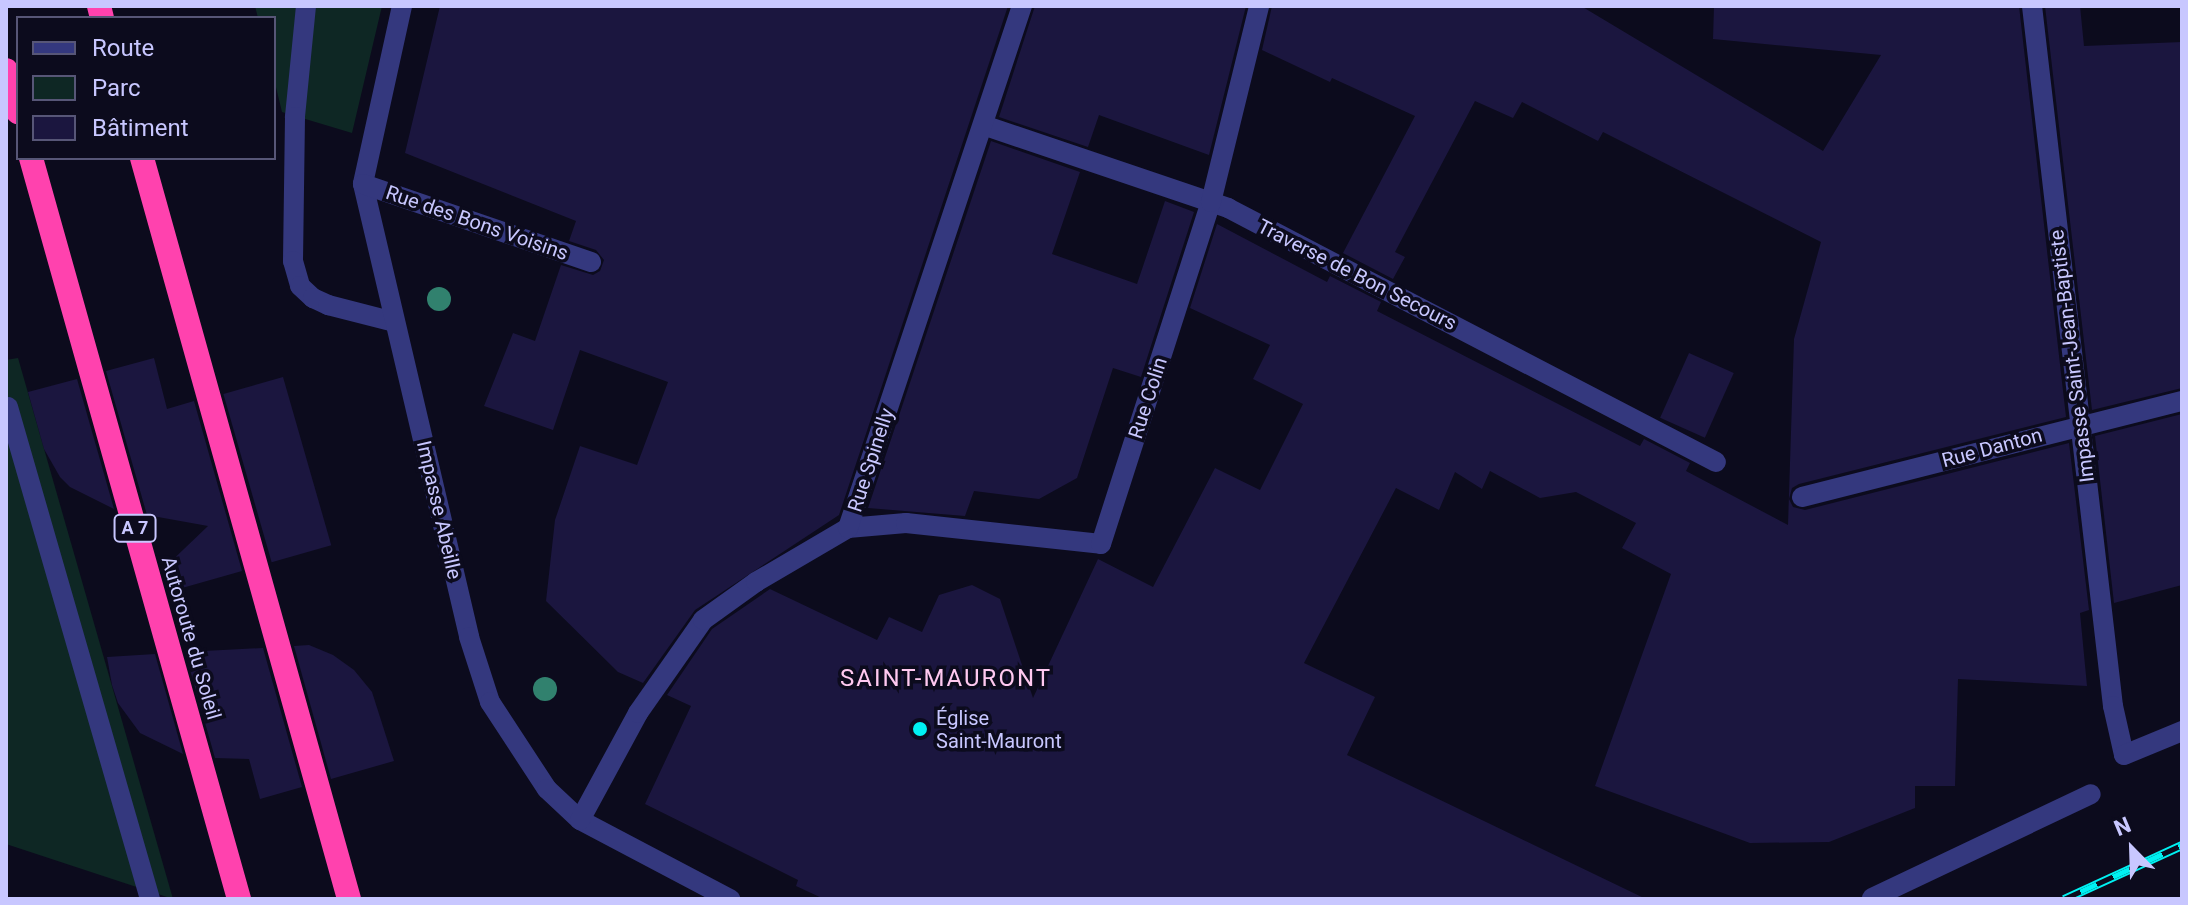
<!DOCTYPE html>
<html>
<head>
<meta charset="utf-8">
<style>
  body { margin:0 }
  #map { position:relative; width:2188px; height:905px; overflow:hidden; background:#0c0b1d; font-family:Roboto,sans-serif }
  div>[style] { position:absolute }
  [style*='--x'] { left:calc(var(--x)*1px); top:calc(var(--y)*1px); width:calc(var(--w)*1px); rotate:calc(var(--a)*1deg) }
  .green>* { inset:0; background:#0e2724 }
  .building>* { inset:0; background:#1b163f; transform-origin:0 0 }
  .lane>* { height:20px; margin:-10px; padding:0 10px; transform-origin:10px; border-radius:10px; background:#34387e }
  .street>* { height:20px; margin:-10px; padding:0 10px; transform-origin:10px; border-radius:10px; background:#34387e }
  .highway>* { height:24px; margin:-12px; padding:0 12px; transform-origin:12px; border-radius:12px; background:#ff42ae }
  .rail>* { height:9px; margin-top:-4.5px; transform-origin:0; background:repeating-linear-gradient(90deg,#0c0b1d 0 18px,#00f1f2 0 36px); box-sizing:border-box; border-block:2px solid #00f1f2 }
  .trees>* { width:24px; height:24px; margin:-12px; border-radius:50%; background:#31816e }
  .dots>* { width:22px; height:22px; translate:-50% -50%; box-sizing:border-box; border:4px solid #0c0b1d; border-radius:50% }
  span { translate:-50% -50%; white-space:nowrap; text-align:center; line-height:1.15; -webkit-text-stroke:7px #0c0b1d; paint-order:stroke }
  .shield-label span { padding:2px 6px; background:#0c0b1d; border:2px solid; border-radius:6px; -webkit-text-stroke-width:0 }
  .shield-label { font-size:18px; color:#c8c7ff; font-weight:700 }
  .street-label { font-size:20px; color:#c8c7ff }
  .poi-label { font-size:20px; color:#c8c7ff }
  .left { translate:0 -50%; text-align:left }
  .quarter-label { font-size:24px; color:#ffc9f0; letter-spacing:2px }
  .frame { position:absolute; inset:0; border:8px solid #c8c7ff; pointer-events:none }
  .legend { position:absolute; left:16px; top:16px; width:260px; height:144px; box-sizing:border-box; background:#0c0b1d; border:2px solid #575677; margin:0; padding:10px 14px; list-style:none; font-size:24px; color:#c8c7ff }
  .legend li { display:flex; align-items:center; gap:16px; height:40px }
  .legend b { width:40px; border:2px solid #575677 }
  .north { position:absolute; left:2092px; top:809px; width:80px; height:80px; -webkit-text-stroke:6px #0c0b1d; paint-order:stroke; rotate:337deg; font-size:22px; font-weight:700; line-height:32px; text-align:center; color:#c8c7ff }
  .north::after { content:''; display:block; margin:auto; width:28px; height:36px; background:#c8c7ff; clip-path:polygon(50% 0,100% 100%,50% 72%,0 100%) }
</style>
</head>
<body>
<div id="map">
  <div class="green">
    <i style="clip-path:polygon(255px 6px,382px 6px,352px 133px,282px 112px,274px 79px,274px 18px,258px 18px)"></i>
    <i style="clip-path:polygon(18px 358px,173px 899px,6px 844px,6px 360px)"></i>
  </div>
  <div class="building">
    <i style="clip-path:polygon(440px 6px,1008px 6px,839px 515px,695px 610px,643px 683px,618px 672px,546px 601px,555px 520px,580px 446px,637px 465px,668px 382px,580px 350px,553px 430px,484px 406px,513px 333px,535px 341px,561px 265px,593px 275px,600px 271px,604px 260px,596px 250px,569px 241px,576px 221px,405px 153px)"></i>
    <i style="clip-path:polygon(1035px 6px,1246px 6px,1209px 155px,1099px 115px,1088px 147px,999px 117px)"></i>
    <i style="clip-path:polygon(1272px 6px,1581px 6px,1823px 151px,1881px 55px,1713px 39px,1714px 6px,2019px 6px,2066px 417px,1799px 484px,1792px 488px,1789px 499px,1793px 507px,1805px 510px,2069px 443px,2089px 610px,2080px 613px,2087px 686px,1958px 679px,1955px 786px,1915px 786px,1915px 808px,1829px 842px,1750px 843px,1595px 786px,1671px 574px,1622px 548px,1636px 523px,1576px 492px,1540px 498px,1490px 471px,1482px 489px,1455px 472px,1439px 510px,1396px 488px,1304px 663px,1375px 697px,1347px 755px,1646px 899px,824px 899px,796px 886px,798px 880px,645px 804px,691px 706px,667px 695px,712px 629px,770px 589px,877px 640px,889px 617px,922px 632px,939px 595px,972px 585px,1000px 599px,1033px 698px,1098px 559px,1153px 587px,1215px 468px,1260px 490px,1303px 404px,1253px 379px,1270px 345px,1190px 308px,1217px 224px,1327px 282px,1330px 276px,1381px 302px,1377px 311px,1640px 446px,1644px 439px,1690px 463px,1686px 471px,1788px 525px,1794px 339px,1821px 242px,1603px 132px,1598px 141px,1522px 102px,1513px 118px,1475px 101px,1395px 252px,1405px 257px,1393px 279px,1343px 253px,1415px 116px,1332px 78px,1330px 82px,1262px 50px)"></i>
    <i style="clip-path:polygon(2045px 6px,2080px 6px,2084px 46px,2182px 42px,2182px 388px,2092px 410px)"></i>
    <i style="clip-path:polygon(991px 141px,1080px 172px,1052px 254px,1137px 284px,1165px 201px,1194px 212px,1141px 377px,1113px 368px,1077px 478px,1039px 499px,974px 491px,965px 516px,868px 508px)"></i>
    <i style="left:1689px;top:353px;width:49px;height:71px;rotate:24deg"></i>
    <i style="clip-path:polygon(154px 358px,167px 409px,194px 401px,242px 571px,168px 592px,162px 570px,208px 526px,147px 515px,106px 371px)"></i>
    <i style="left:283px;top:377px;width:175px;height:62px;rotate:74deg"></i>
    <i style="clip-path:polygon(77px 379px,114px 509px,70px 487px,60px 477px,44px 449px,28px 392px)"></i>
    <i style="clip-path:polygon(2182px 414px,2182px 585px,2114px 603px,2095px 436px)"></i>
    <i style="clip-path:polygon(309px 645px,333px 655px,354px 670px,372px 692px,394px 761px,331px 779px,294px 646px)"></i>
    <i style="clip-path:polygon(263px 648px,302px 787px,260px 799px,249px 759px,215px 758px,185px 652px)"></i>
    <i style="clip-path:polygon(155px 654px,183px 754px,140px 733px,118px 703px,112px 685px,107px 657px)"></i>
  </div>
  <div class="lane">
    <i style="--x:306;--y:6;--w:112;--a:95.7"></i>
    <i style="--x:295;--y:117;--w:144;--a:90.8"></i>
    <i style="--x:293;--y:261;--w:26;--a:74"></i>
    <i style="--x:300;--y:286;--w:18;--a:43"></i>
    <i style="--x:313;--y:298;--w:17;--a:25"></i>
    <i style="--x:328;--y:305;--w:68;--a:14.4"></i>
    <i style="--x:8;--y:407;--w:512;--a:73.9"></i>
  </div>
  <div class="street">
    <i style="--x:402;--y:6;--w:182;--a:102.4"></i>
    <i style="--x:363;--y:184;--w:465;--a:76.8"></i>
    <i style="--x:469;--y:637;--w:68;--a:72.1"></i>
    <i style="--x:490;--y:702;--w:104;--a:56.8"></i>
    <i style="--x:547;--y:789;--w:45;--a:43.2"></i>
    <i style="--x:580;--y:820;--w:170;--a:27.8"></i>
    <i style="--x:2032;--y:6;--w:705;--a:83.4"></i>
    <i style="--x:2113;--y:706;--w:50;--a:77.3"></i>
    <i style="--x:2124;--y:755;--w:63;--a:-22.5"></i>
    <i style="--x:983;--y:125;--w:259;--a:18.7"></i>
    <i style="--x:1228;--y:208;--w:550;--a:27.5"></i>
    <i style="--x:363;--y:184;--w:241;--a:18.9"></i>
    <i style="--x:1802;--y:497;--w:392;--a:-14.2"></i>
    <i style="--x:848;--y:528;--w:58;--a:-4.9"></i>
    <i style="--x:906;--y:523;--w:196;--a:6.1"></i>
    <i style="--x:1101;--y:544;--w:359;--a:-72.2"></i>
    <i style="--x:1211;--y:202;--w:202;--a:-76.2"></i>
    <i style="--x:580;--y:820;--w:122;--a:-61.5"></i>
    <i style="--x:638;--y:713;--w:113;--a:-55"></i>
    <i style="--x:703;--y:620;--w:65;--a:-35.6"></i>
    <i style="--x:756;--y:582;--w:107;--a:-30.4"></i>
    <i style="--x:848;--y:528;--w:550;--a:-71.57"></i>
    <i style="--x:1872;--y:898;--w:242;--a:-25.4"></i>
  </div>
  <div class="highway">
    <i style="--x:99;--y:6;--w:12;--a:76"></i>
    <i style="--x:6;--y:70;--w:44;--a:74.1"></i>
    <i style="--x:31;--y:158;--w:770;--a:74.32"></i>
    <i style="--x:142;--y:158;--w:769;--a:74.39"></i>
  </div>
  <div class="rail">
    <i style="--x:2064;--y:899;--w:130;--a:-24.6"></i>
  </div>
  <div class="trees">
    <i style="left:439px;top:299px"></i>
    <i style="left:545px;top:689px"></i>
  </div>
  <div class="dots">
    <i style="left:920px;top:729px;background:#00f1f2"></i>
  </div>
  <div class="shield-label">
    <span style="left:135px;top:528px">A 7</span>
  </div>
  <div class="street-label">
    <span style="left:477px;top:223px;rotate:19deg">Rue des Bons Voisins</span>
    <span style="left:1357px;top:275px;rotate:27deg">Traverse de Bon Secours</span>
    <span style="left:2072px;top:356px;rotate:-97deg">Impasse Saint-Jean-Baptiste</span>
    <span style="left:1148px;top:398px;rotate:-72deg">Rue Colin</span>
    <span style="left:1992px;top:448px;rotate:-15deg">Rue Danton</span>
    <span style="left:871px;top:460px;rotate:-72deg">Rue Spinelly</span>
    <span style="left:439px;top:510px;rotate:77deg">Impasse Abeille</span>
    <span style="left:191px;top:638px;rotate:74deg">Autoroute du Soleil</span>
  </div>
  <div class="poi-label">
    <span class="left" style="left:936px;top:730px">Église<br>Saint-Mauront</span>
  </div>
  <div class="quarter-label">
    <span style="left:946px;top:679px">SAINT-MAURONT</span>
  </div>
  <div class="frame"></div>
  <ul class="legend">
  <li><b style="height:10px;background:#34387e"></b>Route</li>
  <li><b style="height:22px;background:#0e2724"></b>Parc</li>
  <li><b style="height:22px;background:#1b163f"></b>Bâtiment</li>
  </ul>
  <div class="north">N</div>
</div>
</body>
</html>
